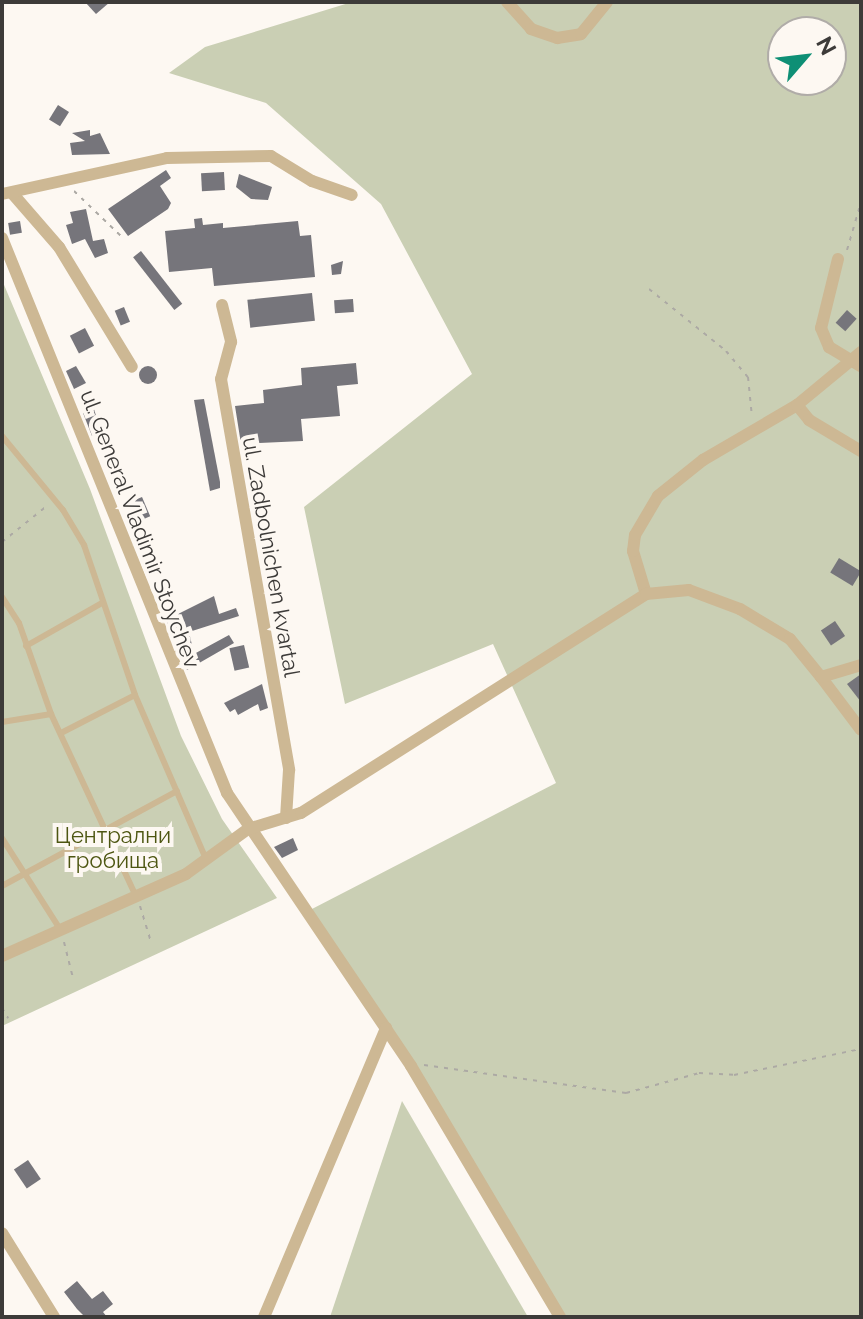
<!DOCTYPE html>
<html>
<head>
<meta charset="utf-8">
<style>
  body { margin:0 }
  #map { position:relative; width:863px; height:1319px; overflow:hidden; background:#fdf8f2; font-family:Raleway,sans-serif }
  div>[style] { position:absolute }
  [style*='--x'] { left:calc(var(--x)*1px); top:calc(var(--y)*1px); width:calc(var(--w)*1px); rotate:calc(var(--a)*1deg) }
  .green>* { inset:0; background:#cacfb4 }
  .building>* { inset:0; background:#76757b; transform-origin:0 0 }
  .round { border-radius:50% }
  .path>* { height:2px; margin-top:-1px; transform-origin:0; background:repeating-linear-gradient(90deg,#aca9a4 0 4px,transparent 0 10px) }
  .service>* { height:6px; margin:-3px; padding:0 3px; transform-origin:3px; border-radius:3px; background:#cdb894 }
  .minor>* { height:12px; margin:-6px; padding:0 6px; transform-origin:6px; border-radius:6px; background:#cdb894 }
  span { translate:-50% -50%; white-space:nowrap; text-align:center; line-height:1.15; -webkit-text-stroke:8px #fdf8f2; paint-order:stroke }
  .street-label { font-size:22px; color:#3d3b39 }
  .park-label { font-size:22px; color:#4d5611 }
  .frame { position:absolute; inset:0; border:4px solid #3d3b39; pointer-events:none }
  .north { position:absolute; left:767px; top:16px; width:80px; height:80px; box-sizing:border-box; background:#fdf8f2; border:2px solid #b0aca8; border-radius:50%; rotate:62deg; font-size:22px; font-weight:700; line-height:32px; text-align:center; color:#3d3b39 }
  .north::after { content:''; display:block; margin:auto; width:28px; height:36px; background:#0e8f75; clip-path:polygon(50% 0,100% 100%,50% 72%,0 100%) }
</style>
</head>
<body>
<div id="map">
  <div class="green">
    <i style="clip-path:polygon(evenodd,352px 2px,861px 2px,861px 1317px,559px 1317px,310px 910px,556px 783px,493px 644px,345px 704px,304px 507px,472px 374px,381px 204px,266px 103px,169px 73px,205px 47px,352px 2px,783px 32px,831px 32px,831px 80px,783px 80px,783px 32px)"></i>
    <i style="clip-path:polygon(2px 280px,90px 489px,181px 736px,222px 819px,277px 898px,2px 1026px)"></i>
    <i style="clip-path:polygon(402px 1101px,528px 1317px,330px 1317px)"></i>
  </div>
  <div class="building">
    <i style="clip-path:polygon(85px 2px,110px 2px,96px 14px)"></i>
    <i style="left:58px;top:105px;width:13px;height:17px;rotate:32deg"></i>
    <i style="clip-path:polygon(90px 130px,90px 136px,100px 133px,110px 154px,72px 155px,70px 143px,85px 141px,72px 133px)"></i>
    <i style="clip-path:polygon(166px 170px,171px 178px,160px 186px,171px 203px,168px 209px,128px 236px,108px 209px)"></i>
    <i style="left:224px;top:172px;width:18px;height:23px;rotate:87deg"></i>
    <i style="clip-path:polygon(239px 174px,272px 187px,268px 200px,251px 199px,236px 187px)"></i>
    <i style="clip-path:polygon(86px 209px,93px 241px,104px 239px,108px 253px,95px 258px,85px 239px,72px 244px,66px 225px,73px 223px,70px 212px)"></i>
    <i style="clip-path:polygon(202px 218px,203px 225px,223px 223px,223px 228px,298px 221px,300px 236px,311px 235px,315px 277px,214px 286px,212px 268px,169px 272px,165px 231px,195px 228px,194px 219px)"></i>
    <i style="left:20px;top:221px;width:12px;height:12px;rotate:81deg"></i>
    <i style="left:141px;top:251px;width:67px;height:10px;rotate:52deg"></i>
    <i style="clip-path:polygon(343px 261px,341px 274px,332px 275px,331px 265px)"></i>
    <i style="left:312px;top:293px;width:28px;height:65px;rotate:84deg"></i>
    <i style="left:353px;top:299px;width:13px;height:19px;rotate:86deg"></i>
    <i style="left:124px;top:307px;width:16px;height:10px;rotate:68deg"></i>
    <i style="left:847px;top:310px;width:13px;height:17px;rotate:42deg"></i>
    <i style="left:85px;top:328px;width:20px;height:17px;rotate:63deg"></i>
    <i style="clip-path:polygon(356px 363px,358px 384px,337px 386px,340px 416px,301px 419px,303px 441px,241px 444px,235px 406px,264px 403px,263px 390px,302px 385px,301px 368px)"></i>
    <i class="round" style="left:139px;top:366px;width:18px;height:18px"></i>
    <i style="clip-path:polygon(76px 366px,86px 383px,74px 389px,66px 371px)"></i>
    <i style="clip-path:polygon(204px 399px,220px 482px,220px 488px,210px 491px,194px 400px)"></i>
    <i style="clip-path:polygon(94px 409px,97px 419px,108px 419px,111px 429px,92px 436px,83px 413px)"></i>
    <i style="left:142px;top:497px;width:21px;height:16px;rotate:67deg"></i>
    <i style="left:839px;top:558px;width:26px;height:17px;rotate:31deg"></i>
    <i style="clip-path:polygon(214px 596px,219px 614px,236px 608px,239px 616px,189px 632px,194px 654px,229px 635px,234px 643px,187px 670px,166px 620px)"></i>
    <i style="left:835px;top:621px;width:18px;height:17px;rotate:56deg"></i>
    <i style="left:244px;top:645px;width:23px;height:15px;rotate:77deg"></i>
    <i style="clip-path:polygon(861px 674px,861px 702px,847px 684px)"></i>
    <i style="clip-path:polygon(262px 684px,268px 708px,260px 711px,258px 704px,238px 715px,235px 709px,230px 712px,224px 703px)"></i>
    <i style="clip-path:polygon(293px 838px,298px 850px,282px 858px,274px 847px)"></i>
    <i style="left:28px;top:1160px;width:23px;height:17px;rotate:56deg"></i>
    <i style="clip-path:polygon(77px 1281px,92px 1299px,103px 1291px,113px 1304px,103px 1312px,107px 1317px,85px 1317px,77px 1309px,64px 1292px)"></i>
  </div>
  <div class="path">
    <i style="--x:74;--y:191;--w:69;--a:43.8"></i>
    <i style="--x:847;--y:250;--w:50;--a:-73.7"></i>
    <i style="--x:649;--y:289;--w:99;--a:38.8"></i>
    <i style="--x:726;--y:351;--w:34;--a:50"></i>
    <i style="--x:748;--y:377;--w:40;--a:84.3"></i>
    <i style="--x:2;--y:542;--w:59;--a:-38.8"></i>
    <i style="--x:140;--y:906;--w:38;--a:73"></i>
    <i style="--x:64;--y:942;--w:37;--a:76"></i>
    <i style="--x:2;--y:1008;--w:12;--a:59"></i>
    <i style="--x:424;--y:1065;--w:204;--a:7.9"></i>
    <i style="--x:626;--y:1093;--w:76;--a:-15.3"></i>
    <i style="--x:699;--y:1073;--w:35;--a:3"></i>
    <i style="--x:734;--y:1075;--w:130;--a:-11.6"></i>
  </div>
  <div class="service">
    <i style="--x:2;--y:436;--w:96;--a:50.5"></i>
    <i style="--x:63;--y:510;--w:41;--a:59"></i>
    <i style="--x:84;--y:545;--w:158;--a:71.2"></i>
    <i style="--x:135;--y:695;--w:181;--a:66.6"></i>
    <i style="--x:2;--y:597;--w:31;--a:57"></i>
    <i style="--x:19;--y:623;--w:96;--a:70.6"></i>
    <i style="--x:51;--y:714;--w:201;--a:65"></i>
    <i style="--x:26;--y:646;--w:87;--a:-29.5"></i>
    <i style="--x:2;--y:722;--w:50;--a:-9.3"></i>
    <i style="--x:61;--y:733;--w:83;--a:-27.2"></i>
    <i style="--x:2;--y:838;--w:108;--a:57.5"></i>
    <i style="--x:2;--y:886;--w:199;--a:-28.5"></i>
  </div>
  <div class="minor">
    <i style="--x:507;--y:2;--w:36;--a:48"></i>
    <i style="--x:531;--y:29;--w:28;--a:19"></i>
    <i style="--x:557;--y:38;--w:24;--a:-9"></i>
    <i style="--x:581;--y:34;--w:41;--a:-50.9"></i>
    <i style="--x:12;--y:193;--w:72;--a:49"></i>
    <i style="--x:59;--y:247;--w:140;--a:58.7"></i>
    <i style="--x:2;--y:194;--w:169;--a:-12.3"></i>
    <i style="--x:167;--y:158;--w:104;--a:-1.1"></i>
    <i style="--x:271;--y:156;--w:48;--a:31.4"></i>
    <i style="--x:312;--y:181;--w:42;--a:19.3"></i>
    <i style="--x:2;--y:238;--w:599;--a:67.93"></i>
    <i style="--x:227;--y:793;--w:329;--a:56"></i>
    <i style="--x:411;--y:1066;--w:292;--a:59.3"></i>
    <i style="--x:838;--y:259;--w:71;--a:103.8"></i>
    <i style="--x:821;--y:328;--w:21;--a:67"></i>
    <i style="--x:829;--y:347;--w:37;--a:31"></i>
    <i style="--x:222;--y:305;--w:38;--a:76"></i>
    <i style="--x:231;--y:342;--w:38;--a:105"></i>
    <i style="--x:221;--y:379;--w:397;--a:80.1"></i>
    <i style="--x:289;--y:770;--w:48;--a:93.6"></i>
    <i style="--x:797;--y:405;--w:19;--a:51"></i>
    <i style="--x:809;--y:420;--w:61;--a:30.8"></i>
    <i style="--x:646;--y:594;--w:45;--a:-106.8"></i>
    <i style="--x:633;--y:551;--w:16;--a:-83"></i>
    <i style="--x:635;--y:535;--w:45;--a:-59.5"></i>
    <i style="--x:658;--y:496;--w:58;--a:-38.7"></i>
    <i style="--x:703;--y:460;--w:109;--a:-30.3"></i>
    <i style="--x:797;--y:405;--w:83;--a:-39.6"></i>
    <i style="--x:821;--y:677;--w:66;--a:53"></i>
    <i style="--x:2;--y:956;--w:201;--a:-24"></i>
    <i style="--x:186;--y:874;--w:77;--a:-36"></i>
    <i style="--x:248;--y:829;--w:55;--a:-16.8"></i>
    <i style="--x:301;--y:813;--w:409;--a:-32.4"></i>
    <i style="--x:646;--y:594;--w:43;--a:-5.3"></i>
    <i style="--x:689;--y:590;--w:54;--a:20.4"></i>
    <i style="--x:740;--y:609;--w:58;--a:31"></i>
    <i style="--x:790;--y:639;--w:49;--a:50.8"></i>
    <i style="--x:821;--y:677;--w:42;--a:-16.7"></i>
    <i style="--x:2;--y:1233;--w:99;--a:58.2"></i>
    <i style="--x:264;--y:1317;--w:314;--a:-67.1"></i>
  </div>
  <div class="street-label">
    <span style="left:140px;top:529px;rotate:69deg">ul. General Vladimir Stoychev</span>
    <span style="left:271px;top:557px;rotate:80deg">ul. Zadbolnichen kvartal</span>
  </div>
  <div class="park-label">
    <span style="left:113px;top:848px">Централни<br>гробища</span>
  </div>
  <div class="frame"></div>
  <div class="north">N</div>
</div>
</body>
</html>
